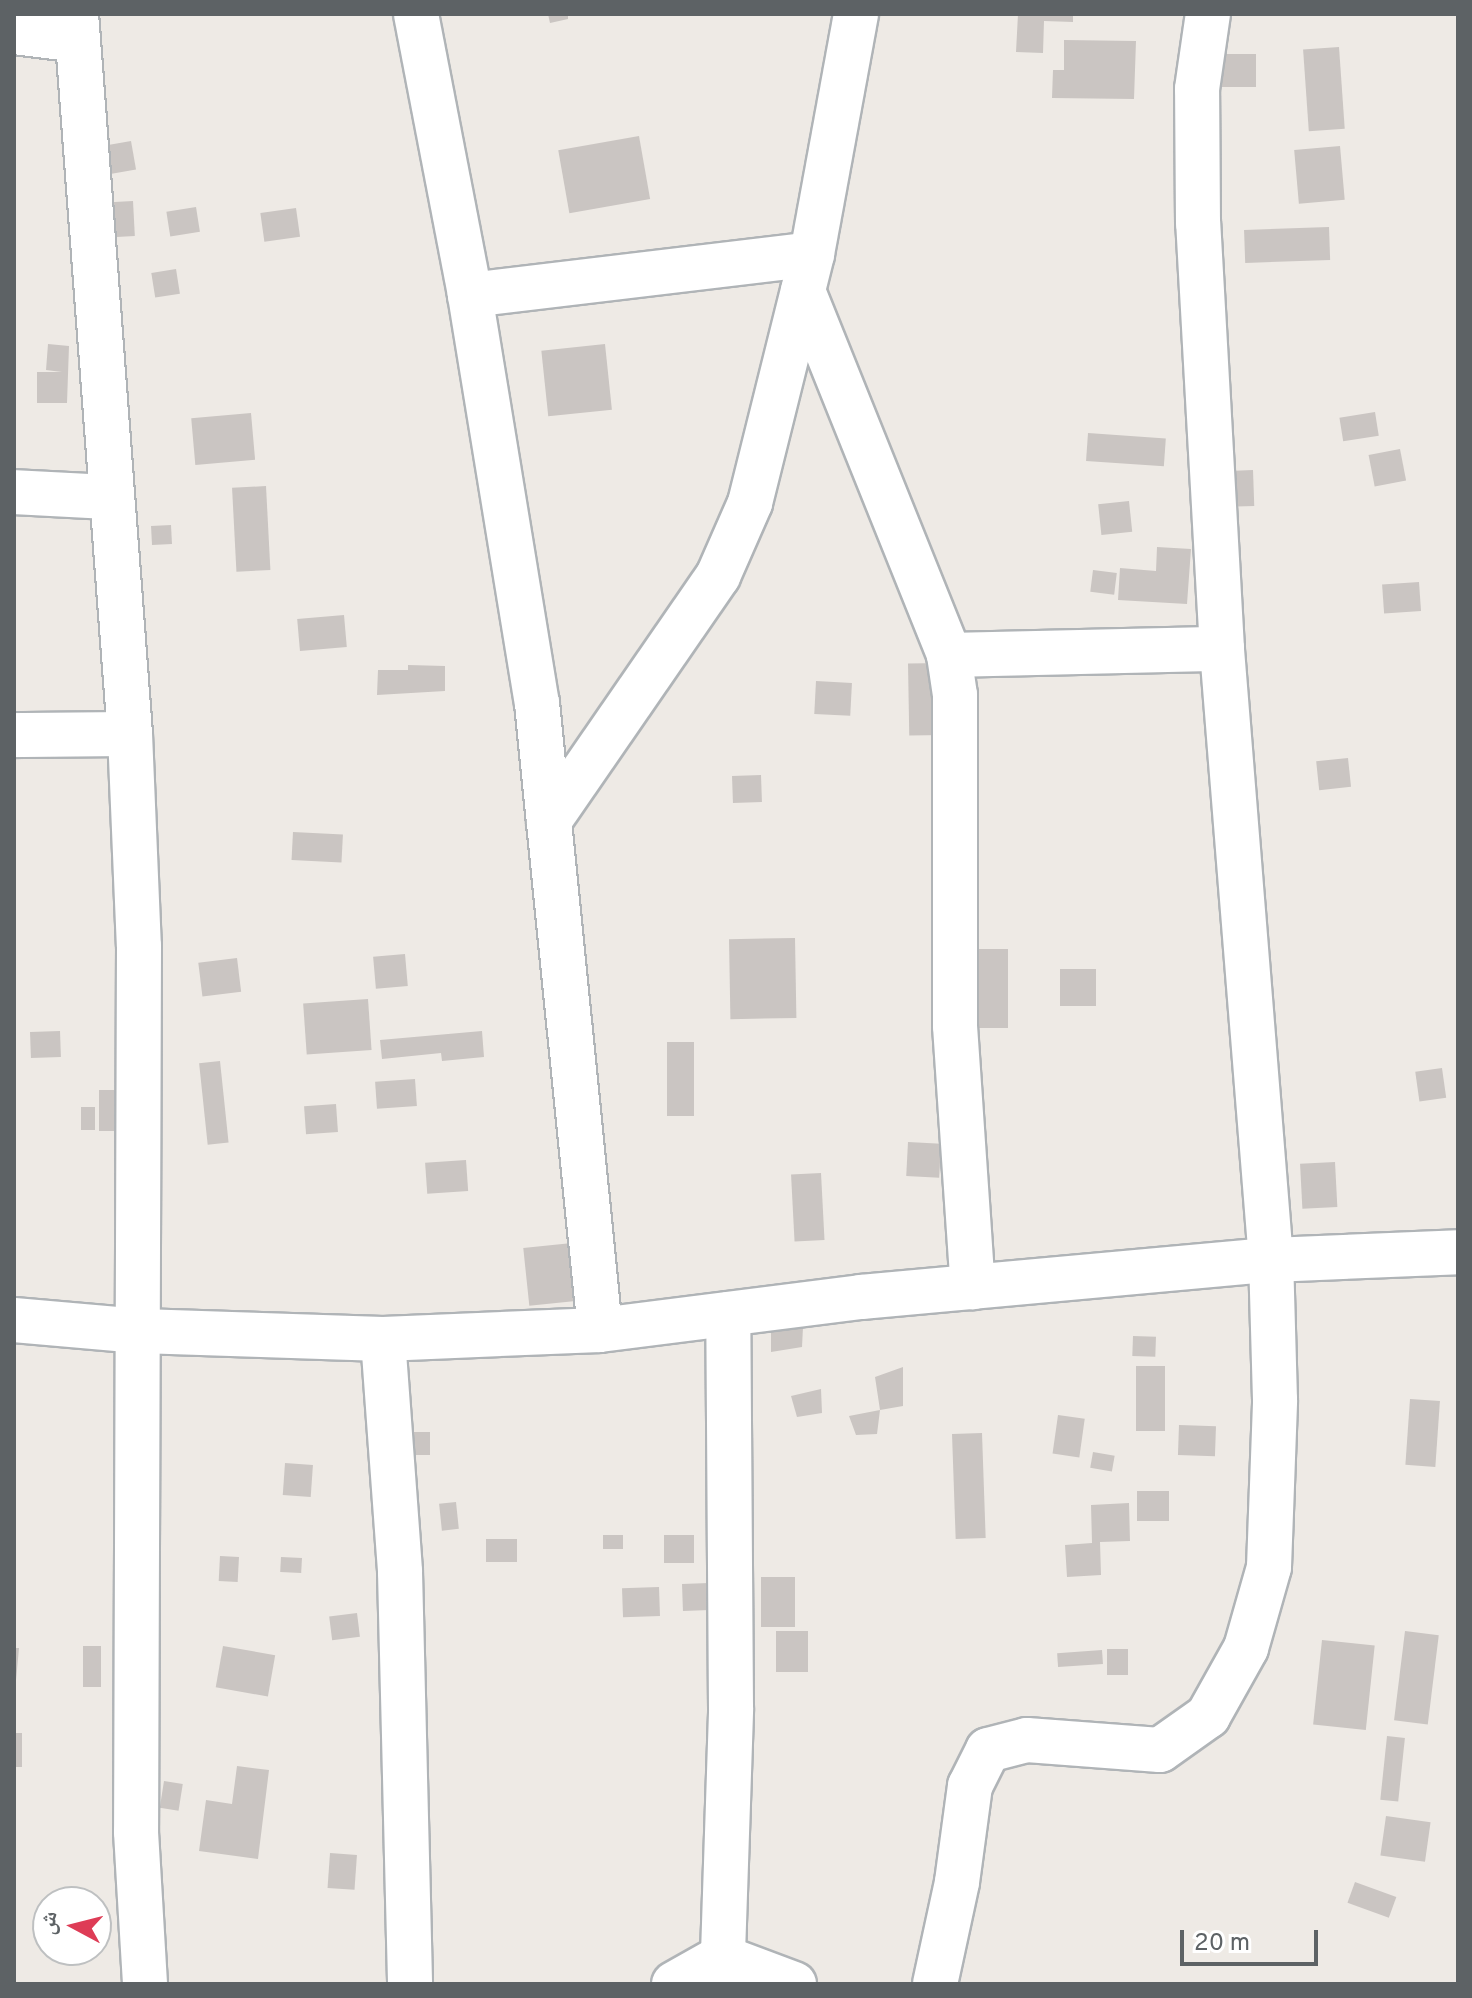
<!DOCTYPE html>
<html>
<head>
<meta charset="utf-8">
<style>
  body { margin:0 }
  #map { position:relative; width:1472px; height:1998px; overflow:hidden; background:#eeeae5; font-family:Overpass,"Noto Naskh Arabic",sans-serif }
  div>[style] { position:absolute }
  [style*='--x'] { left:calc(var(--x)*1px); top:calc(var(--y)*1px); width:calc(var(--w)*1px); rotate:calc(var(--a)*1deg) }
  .building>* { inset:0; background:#cac5c2; transform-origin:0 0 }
  .roads { filter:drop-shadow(2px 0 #b0b4b7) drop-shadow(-2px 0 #b0b4b7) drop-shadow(0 2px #b0b4b7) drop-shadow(0 -2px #b0b4b7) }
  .minor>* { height:44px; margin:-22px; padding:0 22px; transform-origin:22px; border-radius:22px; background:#fff }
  span { translate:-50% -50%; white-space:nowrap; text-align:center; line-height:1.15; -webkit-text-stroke:8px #fff; paint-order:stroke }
  .frame { position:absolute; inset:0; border:16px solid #5d6265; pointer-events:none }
  .north { position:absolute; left:32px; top:1886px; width:80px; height:80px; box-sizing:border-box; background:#fff; border:2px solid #bec0c1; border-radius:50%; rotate:277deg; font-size:22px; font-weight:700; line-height:32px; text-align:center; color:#5d6265 }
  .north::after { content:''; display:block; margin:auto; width:28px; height:36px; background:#de3c56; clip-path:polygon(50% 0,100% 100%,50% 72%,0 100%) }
  .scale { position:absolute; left:1180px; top:1930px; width:138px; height:36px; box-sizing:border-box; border:4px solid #5d6265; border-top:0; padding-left:10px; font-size:24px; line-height:28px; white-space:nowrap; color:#5d6265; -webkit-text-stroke:6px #fff; paint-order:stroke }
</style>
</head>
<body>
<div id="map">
  <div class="building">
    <i style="clip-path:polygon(548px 14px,568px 14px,568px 19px,550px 23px)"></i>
    <i style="clip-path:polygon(1018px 14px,1073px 14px,1073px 22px,1044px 21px,1043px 53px,1016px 52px)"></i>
    <i style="clip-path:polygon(1064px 40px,1136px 41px,1134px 99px,1052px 98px,1053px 70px,1064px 70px)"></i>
    <i style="left:1339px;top:47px;width:82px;height:36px;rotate:86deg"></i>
    <i style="left:1256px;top:54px;width:33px;height:34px;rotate:90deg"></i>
    <i style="left:639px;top:136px;width:64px;height:82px;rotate:80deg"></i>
    <i style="left:131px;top:141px;width:29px;height:29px;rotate:80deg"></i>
    <i style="left:1340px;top:146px;width:54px;height:46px;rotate:85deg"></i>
    <i style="left:133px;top:201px;width:35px;height:23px;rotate:87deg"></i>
    <i style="left:196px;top:207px;width:25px;height:30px;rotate:81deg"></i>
    <i style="left:296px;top:208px;width:29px;height:36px;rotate:82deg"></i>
    <i style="left:1329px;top:227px;width:33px;height:85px;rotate:88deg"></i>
    <i style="left:176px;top:269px;width:25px;height:25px;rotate:81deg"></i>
    <i style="clip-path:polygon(48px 344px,69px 346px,67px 403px,37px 403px,37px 372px,62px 372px,46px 370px)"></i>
    <i style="left:605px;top:344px;width:66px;height:64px;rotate:84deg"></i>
    <i style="left:1375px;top:412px;width:24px;height:36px;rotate:81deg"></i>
    <i style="left:251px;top:413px;width:47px;height:60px;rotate:85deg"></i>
    <i style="left:1088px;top:433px;width:78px;height:28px;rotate:4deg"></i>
    <i style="left:1400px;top:449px;width:32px;height:32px;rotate:79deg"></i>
    <i style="left:1253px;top:470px;width:36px;height:18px;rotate:88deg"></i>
    <i style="left:266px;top:486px;width:84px;height:34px;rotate:87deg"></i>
    <i style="left:1129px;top:501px;width:31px;height:31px;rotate:84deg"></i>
    <i style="left:171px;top:525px;width:19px;height:20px;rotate:87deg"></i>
    <i style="clip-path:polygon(1157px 547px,1191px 549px,1187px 604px,1118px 600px,1120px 568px,1156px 571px)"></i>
    <i style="left:1093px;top:570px;width:24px;height:22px;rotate:7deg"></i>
    <i style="left:1419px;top:582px;width:29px;height:37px;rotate:86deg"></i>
    <i style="left:344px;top:615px;width:32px;height:47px;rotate:85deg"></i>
    <i style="left:943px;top:663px;width:72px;height:35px;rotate:89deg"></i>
    <i style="clip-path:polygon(408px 665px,445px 666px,445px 691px,377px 695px,378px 670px,408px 670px)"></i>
    <i style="left:816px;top:681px;width:36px;height:33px;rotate:3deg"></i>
    <i style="left:1348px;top:758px;width:29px;height:32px;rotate:84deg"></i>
    <i style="left:761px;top:775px;width:27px;height:29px;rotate:88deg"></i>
    <i style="left:293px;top:832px;width:50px;height:28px;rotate:3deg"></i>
    <i style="left:795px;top:938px;width:80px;height:66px;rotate:89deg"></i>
    <i style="left:975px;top:949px;width:33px;height:79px"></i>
    <i style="left:405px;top:954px;width:32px;height:32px;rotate:85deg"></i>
    <i style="left:237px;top:958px;width:34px;height:39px;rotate:83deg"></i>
    <i style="left:1060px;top:969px;width:36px;height:37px"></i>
    <i style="left:368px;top:999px;width:51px;height:65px;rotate:86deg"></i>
    <i style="left:60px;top:1031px;width:26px;height:30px;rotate:88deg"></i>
    <i style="clip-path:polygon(482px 1031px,484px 1057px,442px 1061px,441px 1053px,382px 1059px,380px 1040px)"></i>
    <i style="left:667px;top:1042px;width:27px;height:74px"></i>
    <i style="left:220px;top:1061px;width:82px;height:21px;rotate:84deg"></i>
    <i style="left:1442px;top:1068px;width:30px;height:27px;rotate:82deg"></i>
    <i style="left:415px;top:1079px;width:27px;height:40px;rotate:86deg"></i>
    <i style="left:99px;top:1090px;width:23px;height:41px"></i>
    <i style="left:336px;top:1104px;width:28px;height:32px;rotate:86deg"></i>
    <i style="left:81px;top:1107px;width:14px;height:23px"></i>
    <i style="left:908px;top:1142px;width:33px;height:34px;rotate:3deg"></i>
    <i style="left:466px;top:1160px;width:31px;height:41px;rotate:86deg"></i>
    <i style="left:1335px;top:1162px;width:45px;height:35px;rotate:87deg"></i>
    <i style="left:821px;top:1173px;width:67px;height:30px;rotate:87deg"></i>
    <i style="left:572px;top:1243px;width:58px;height:49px;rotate:84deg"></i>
    <i style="clip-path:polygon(803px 1327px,802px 1347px,771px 1352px,771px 1329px)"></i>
    <i style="left:1133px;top:1336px;width:23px;height:20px;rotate:2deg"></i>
    <i style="left:1136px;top:1366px;width:29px;height:65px"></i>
    <i style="clip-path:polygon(903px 1367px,903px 1406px,880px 1410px,877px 1434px,856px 1435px,849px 1416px,880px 1410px,875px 1377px)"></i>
    <i style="clip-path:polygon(821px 1389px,822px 1413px,797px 1417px,791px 1396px)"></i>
    <i style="left:1410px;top:1399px;width:30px;height:66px;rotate:4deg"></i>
    <i style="left:1058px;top:1415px;width:27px;height:39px;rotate:8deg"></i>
    <i style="left:1179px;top:1425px;width:37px;height:30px;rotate:2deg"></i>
    <i style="left:430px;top:1432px;width:23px;height:28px;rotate:90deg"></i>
    <i style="left:982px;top:1433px;width:105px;height:30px;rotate:88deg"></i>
    <i style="left:1093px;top:1452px;width:22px;height:16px;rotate:10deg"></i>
    <i style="left:285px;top:1463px;width:28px;height:32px;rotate:4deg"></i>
    <i style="left:1137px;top:1491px;width:32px;height:30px"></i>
    <i style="left:456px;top:1502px;width:27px;height:17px;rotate:84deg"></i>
    <i style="clip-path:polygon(1129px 1503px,1130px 1541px,1100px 1542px,1101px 1575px,1067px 1577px,1065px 1545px,1092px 1543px,1091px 1505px)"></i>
    <i style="left:623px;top:1535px;width:14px;height:20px;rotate:90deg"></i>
    <i style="left:694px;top:1535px;width:28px;height:30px;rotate:90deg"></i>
    <i style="left:486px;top:1539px;width:31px;height:23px"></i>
    <i style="left:220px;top:1556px;width:19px;height:25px;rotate:3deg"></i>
    <i style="left:281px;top:1557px;width:21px;height:15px;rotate:3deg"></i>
    <i style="left:761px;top:1577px;width:34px;height:50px"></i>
    <i style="left:709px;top:1583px;width:27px;height:27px;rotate:88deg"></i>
    <i style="left:659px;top:1587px;width:29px;height:37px;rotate:88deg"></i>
    <i style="left:357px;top:1613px;width:24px;height:28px;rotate:83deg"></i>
    <i style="left:776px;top:1631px;width:32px;height:41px"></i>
    <i style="left:1405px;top:1631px;width:34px;height:90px;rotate:7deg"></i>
    <i style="left:1322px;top:1640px;width:53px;height:85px;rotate:6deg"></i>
    <i style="left:83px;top:1646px;width:18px;height:41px"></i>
    <i style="left:223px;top:1646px;width:53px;height:42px;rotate:10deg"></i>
    <i style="clip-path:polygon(14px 1648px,19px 1648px,16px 1680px,14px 1680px)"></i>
    <i style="left:1128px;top:1649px;width:26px;height:21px;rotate:90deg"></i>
    <i style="left:1102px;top:1650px;width:14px;height:45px;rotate:86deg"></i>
    <i style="left:14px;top:1733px;width:8px;height:34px"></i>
    <i style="left:1387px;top:1736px;width:18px;height:64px;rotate:6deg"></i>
    <i style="clip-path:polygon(237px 1766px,269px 1770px,258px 1859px,199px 1851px,206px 1800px,232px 1804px)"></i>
    <i style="left:164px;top:1781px;width:19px;height:27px;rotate:9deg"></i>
    <i style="left:1386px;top:1816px;width:45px;height:40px;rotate:8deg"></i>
    <i style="left:330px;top:1853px;width:27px;height:35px;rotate:4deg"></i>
    <i style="left:1355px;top:1882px;width:44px;height:22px;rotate:20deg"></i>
  </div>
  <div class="roads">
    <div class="minor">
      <i style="--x:76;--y:14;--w:722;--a:85.71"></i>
      <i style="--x:130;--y:734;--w:212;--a:87.6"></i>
      <i style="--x:139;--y:946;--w:886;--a:90.19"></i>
      <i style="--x:136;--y:1832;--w:152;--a:86.6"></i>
      <i style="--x:416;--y:14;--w:286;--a:79.1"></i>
      <i style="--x:470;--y:295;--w:413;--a:80.7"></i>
      <i style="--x:537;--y:703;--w:630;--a:84.26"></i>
      <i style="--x:14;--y:32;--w:64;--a:7.1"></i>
      <i style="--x:803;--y:291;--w:392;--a:68.1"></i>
      <i style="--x:949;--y:655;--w:40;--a:81.5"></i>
      <i style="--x:955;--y:695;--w:331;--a:90"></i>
      <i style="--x:955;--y:1026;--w:262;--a:86.1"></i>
      <i style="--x:470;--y:295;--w:344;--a:-6.8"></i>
      <i style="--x:14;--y:492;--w:96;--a:3"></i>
      <i style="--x:949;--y:655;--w:273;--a:-1.3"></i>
      <i style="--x:14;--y:735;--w:116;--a:-0.5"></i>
      <i style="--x:549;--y:821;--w:298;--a:-55.4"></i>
      <i style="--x:718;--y:576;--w:80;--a:-66.3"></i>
      <i style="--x:750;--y:503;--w:257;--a:-76"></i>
      <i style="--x:812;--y:254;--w:244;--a:-79.6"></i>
      <i style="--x:14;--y:1320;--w:126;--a:5"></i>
      <i style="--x:140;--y:1331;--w:243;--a:1.9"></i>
      <i style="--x:383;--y:1339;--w:217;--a:-2.4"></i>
      <i style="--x:600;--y:1330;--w:263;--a:-7.2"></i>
      <i style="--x:861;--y:1297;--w:412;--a:-5.2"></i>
      <i style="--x:1271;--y:1260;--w:187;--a:-2.4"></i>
      <i style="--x:383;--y:1339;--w:234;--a:85.8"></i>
      <i style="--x:400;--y:1572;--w:412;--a:88.6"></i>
      <i style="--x:674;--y:1984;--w:55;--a:-29.4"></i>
      <i style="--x:722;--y:1957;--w:77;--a:20.6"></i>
      <i style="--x:722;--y:1984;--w:276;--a:-88.1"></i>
      <i style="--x:731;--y:1708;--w:394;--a:-90.4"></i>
      <i style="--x:935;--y:1984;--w:104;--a:-77.8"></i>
      <i style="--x:957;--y:1882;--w:97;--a:-82.3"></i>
      <i style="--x:970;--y:1786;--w:40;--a:-63.4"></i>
      <i style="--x:988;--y:1750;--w:40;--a:-14.4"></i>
      <i style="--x:1027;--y:1740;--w:133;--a:4.3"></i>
      <i style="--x:1160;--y:1750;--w:59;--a:-35.3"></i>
      <i style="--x:1208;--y:1716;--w:78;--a:-60.8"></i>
      <i style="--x:1246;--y:1648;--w:84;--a:-74.1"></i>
      <i style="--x:1269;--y:1567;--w:167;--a:-87.9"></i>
      <i style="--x:1275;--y:1400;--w:140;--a:-91.6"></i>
      <i style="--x:1271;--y:1260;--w:613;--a:-94.59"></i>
      <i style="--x:1222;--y:649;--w:427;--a:-93.2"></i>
      <i style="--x:1198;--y:223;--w:134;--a:-90.4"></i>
      <i style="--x:1197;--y:89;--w:76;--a:-81.7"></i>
    </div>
  </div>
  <div class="frame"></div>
  <div class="north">ش</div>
  <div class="scale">20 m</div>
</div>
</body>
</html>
